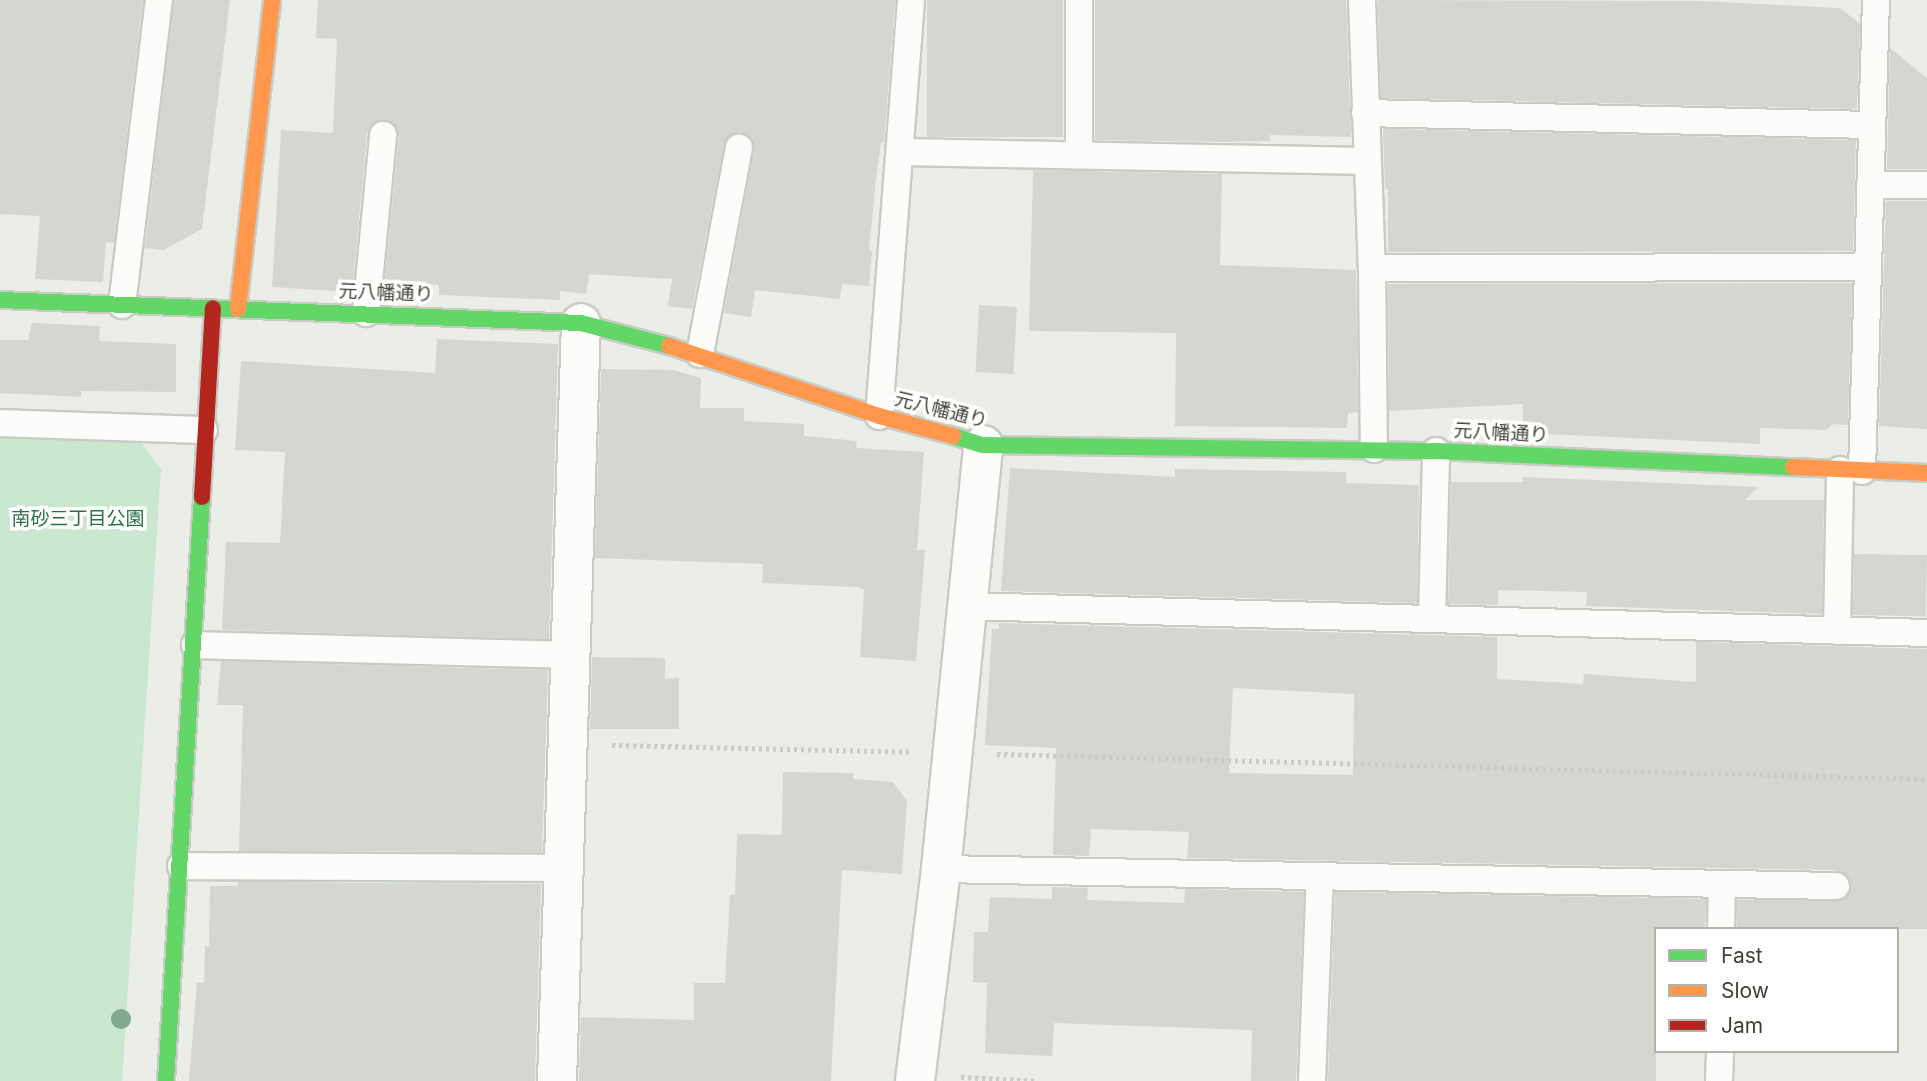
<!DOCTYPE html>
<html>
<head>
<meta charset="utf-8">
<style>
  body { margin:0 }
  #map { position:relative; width:1927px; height:1081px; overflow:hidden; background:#eaeee7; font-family:Inter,"Noto Sans JP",sans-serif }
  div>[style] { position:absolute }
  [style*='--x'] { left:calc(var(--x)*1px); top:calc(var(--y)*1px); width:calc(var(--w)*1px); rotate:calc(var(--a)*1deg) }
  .green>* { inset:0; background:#c9e8cf }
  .building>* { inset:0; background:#d4d7d0; transform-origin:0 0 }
  .path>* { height:4.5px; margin-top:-2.25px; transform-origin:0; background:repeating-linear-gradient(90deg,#caccc6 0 3.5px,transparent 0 7px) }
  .roads { filter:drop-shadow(2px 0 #c8ccc5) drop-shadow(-2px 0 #c8ccc5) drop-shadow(0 2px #c8ccc5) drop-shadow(0 -2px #c8ccc5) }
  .lane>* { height:26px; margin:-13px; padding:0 13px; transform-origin:13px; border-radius:13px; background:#fcfcfb }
  .street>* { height:38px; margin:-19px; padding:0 19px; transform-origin:19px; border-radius:19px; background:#fcfcfb }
  .fast>* { height:16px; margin:-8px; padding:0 8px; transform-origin:8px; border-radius:8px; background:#63d668 }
  .slow>* { height:16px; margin:-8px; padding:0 8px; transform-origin:8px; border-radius:8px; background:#ff974d }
  .jam>* { height:16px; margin:-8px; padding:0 8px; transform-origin:8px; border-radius:8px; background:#b3261e }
  .trees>* { width:20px; height:20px; margin:-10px; border-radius:50%; background:#81a990 }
  span { translate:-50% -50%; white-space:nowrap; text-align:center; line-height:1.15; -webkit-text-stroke:7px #fff; paint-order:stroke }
  .street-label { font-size:19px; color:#3d4334 }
  .park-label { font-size:19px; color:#2b7148 }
  .legend { position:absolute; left:1654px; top:927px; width:245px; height:126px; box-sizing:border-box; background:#fff; border:2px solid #b1b4ae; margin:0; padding:9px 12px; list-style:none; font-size:21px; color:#3d4334 }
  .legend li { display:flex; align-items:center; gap:14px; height:35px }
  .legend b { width:35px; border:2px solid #b1b4ae }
</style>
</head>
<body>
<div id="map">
  <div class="green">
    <i style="clip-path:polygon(0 437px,141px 442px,161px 469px,122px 1081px,0 1081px)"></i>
  </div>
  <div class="building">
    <i style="clip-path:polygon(0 0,143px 0,114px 243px,106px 242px,103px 282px,35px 279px,40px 216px,0 214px)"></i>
    <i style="clip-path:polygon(174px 0,230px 0,202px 229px,163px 250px,145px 248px)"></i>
    <i style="clip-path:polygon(318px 0,895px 0,884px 142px,881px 142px,876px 179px,869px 250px,872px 251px,869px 286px,842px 284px,840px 299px,755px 290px,751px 317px,724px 313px,754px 151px,750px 137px,741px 132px,728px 137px,724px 145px,692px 309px,668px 306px,672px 279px,589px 274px,586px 294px,560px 291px,560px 300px,439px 295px,439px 285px,385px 279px,399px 136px,393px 123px,384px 119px,371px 125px,367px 134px,352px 292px,272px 287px,281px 130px,333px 133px,337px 39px,316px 38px)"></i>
    <i style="left:927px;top:0;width:136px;height:137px"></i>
    <i style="clip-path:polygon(1095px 0,1346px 0,1351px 137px,1270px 135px,1270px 141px,1223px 142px,1095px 140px)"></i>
    <i style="clip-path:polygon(1378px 0,1700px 1px,1840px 8px,1860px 24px,1857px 109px,1381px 98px)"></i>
    <i style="clip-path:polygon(1890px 48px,1927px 78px,1927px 169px,1887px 169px)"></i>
    <i style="clip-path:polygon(1383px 129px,1856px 140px,1853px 251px,1388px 252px,1388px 189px,1385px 189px)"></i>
    <i style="clip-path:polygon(1033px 170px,1222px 174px,1220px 265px,1356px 270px,1358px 412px,1348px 413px,1347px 428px,1175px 426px,1176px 333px,1029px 331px)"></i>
    <i style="clip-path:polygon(1886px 201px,1927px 201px,1927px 429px,1879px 426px)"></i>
    <i style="clip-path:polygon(1852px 283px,1848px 425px,1833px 424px,1826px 430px,1760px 428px,1760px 444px,1523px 433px,1523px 404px,1389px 411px,1388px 284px)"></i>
    <i style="left:979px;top:305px;width:38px;height:67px;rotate:3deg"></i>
    <i style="clip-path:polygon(32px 323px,100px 326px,99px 341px,176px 344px,176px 392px,81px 391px,81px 397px,0 393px,0 340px,28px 340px)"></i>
    <i style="clip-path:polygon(437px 339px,558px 344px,549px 639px,222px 630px,226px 542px,280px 543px,285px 452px,235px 450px,241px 361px,435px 373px)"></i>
    <i style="clip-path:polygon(601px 369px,673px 370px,701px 378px,700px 408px,744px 408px,744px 421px,804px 424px,804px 436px,857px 441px,856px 448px,924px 452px,917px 550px,925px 550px,916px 661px,860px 657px,864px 590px,858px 587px,762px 583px,763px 564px,595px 558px)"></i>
    <i style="clip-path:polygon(1010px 468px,1175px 477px,1175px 469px,1346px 472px,1346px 483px,1419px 485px,1417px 603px,1001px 591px)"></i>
    <i style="clip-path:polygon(1523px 477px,1759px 487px,1745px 500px,1824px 500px,1822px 614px,1586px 606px,1587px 592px,1498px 590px,1498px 605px,1448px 604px,1451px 482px,1523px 482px)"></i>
    <i style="left:1854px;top:554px;width:73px;height:61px;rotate:1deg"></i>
    <i style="clip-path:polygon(evenodd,999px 623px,1497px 637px,1497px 679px,1583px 684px,1584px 674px,1696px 682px,1696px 642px,1927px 649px,1927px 929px,1737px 929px,1737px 900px,1844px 899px,1850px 893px,1850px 879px,1836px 870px,1187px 858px,1189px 832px,1091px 829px,1089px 856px,1053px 855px,1056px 748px,985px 745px,992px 629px,999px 629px,999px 623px,1233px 688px,1354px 694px,1353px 775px,1229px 773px,1233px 688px)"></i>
    <i style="clip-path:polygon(592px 657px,665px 658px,665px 679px,679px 678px,679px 729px,590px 729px)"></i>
    <i style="clip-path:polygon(221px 661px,548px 670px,542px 852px,239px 851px,243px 705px,217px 705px)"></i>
    <i style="clip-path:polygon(783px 772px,853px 773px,853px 779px,893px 782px,907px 801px,902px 874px,842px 870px,831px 1081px,579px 1081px,581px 1017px,694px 1020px,694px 983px,725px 983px,730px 895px,735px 895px,737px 834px,782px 835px)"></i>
    <i style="clip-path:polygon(238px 882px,541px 884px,535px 1081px,189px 1081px,197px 982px,204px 983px,205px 946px,209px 946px,210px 886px,238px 886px)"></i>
    <i style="clip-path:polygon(1052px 887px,1088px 888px,1087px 900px,1184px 903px,1185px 889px,1304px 892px,1296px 1081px,1251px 1081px,1252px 1030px,1054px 1023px,1052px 1056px,985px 1053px,987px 983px,973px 982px,974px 932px,988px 932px,990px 897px,1052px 899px)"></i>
    <i style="clip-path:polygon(1335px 892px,1706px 899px,1705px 929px,1656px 929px,1656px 1081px,1328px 1081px)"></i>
  </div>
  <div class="path">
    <i style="--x:612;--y:745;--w:299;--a:1.3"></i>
    <i style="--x:997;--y:754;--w:930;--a:1.54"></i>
    <i style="--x:961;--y:1077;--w:77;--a:3"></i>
  </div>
  <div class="roads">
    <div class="lane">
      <i style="--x:1079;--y:0;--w:154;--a:90"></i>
      <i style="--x:1362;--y:0;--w:268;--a:87.9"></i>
      <i style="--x:1372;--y:268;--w:181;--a:89.4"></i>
      <i style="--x:1365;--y:113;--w:507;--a:1.36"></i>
      <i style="--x:900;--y:152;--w:467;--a:1.1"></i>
      <i style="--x:1870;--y:185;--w:57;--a:0"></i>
      <i style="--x:1372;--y:268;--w:496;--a:-0.1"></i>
      <i style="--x:122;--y:305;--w:307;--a:-83.1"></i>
      <i style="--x:366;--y:313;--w:179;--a:-84.5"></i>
      <i style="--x:700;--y:354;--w:210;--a:-79.3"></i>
      <i style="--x:879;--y:416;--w:417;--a:-85.6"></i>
      <i style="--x:0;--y:423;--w:204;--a:2"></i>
      <i style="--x:1862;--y:471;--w:471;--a:-88.3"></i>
      <i style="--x:967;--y:606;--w:960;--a:1.61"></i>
      <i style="--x:1432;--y:619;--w:168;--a:-88.6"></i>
      <i style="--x:1837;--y:631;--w:161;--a:-88.9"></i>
      <i style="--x:195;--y:645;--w:376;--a:1.5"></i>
      <i style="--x:181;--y:866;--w:383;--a:0.3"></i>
      <i style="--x:941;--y:869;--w:895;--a:1.09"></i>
      <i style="--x:1721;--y:929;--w:45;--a:-88.7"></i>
      <i style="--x:1312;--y:1081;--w:205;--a:-87.8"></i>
      <i style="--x:1719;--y:1081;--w:30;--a:-88"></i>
    </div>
    <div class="street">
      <i style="--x:557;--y:1081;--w:758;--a:-88.19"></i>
      <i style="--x:915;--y:1081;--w:214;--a:-83"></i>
      <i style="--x:941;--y:869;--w:426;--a:-84.3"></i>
    </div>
    <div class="fast">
      <i style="--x:0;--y:300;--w:581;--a:2.27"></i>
      <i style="--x:581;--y:323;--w:91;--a:14.6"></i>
      <i style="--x:953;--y:436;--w:31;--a:17"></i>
      <i style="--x:983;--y:445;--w:453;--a:0.8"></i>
      <i style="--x:1436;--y:451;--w:357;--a:2.6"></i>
      <i style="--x:166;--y:1081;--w:585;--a:-86.47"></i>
    </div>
    <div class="slow">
      <i style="--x:238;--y:309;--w:311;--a:-83.7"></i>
      <i style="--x:669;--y:346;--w:221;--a:18.4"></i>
      <i style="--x:879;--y:416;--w:77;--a:15.1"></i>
      <i style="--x:1793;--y:467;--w:134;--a:2.6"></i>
    </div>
    <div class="jam">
      <i style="--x:202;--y:497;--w:189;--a:-86.7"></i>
    </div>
  </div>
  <div class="trees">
    <i style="left:121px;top:1019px"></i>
  </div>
  <div class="street-label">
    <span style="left:386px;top:293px;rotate:2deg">元八幡通り</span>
    <span style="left:941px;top:410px;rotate:14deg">元八幡通り</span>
    <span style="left:1501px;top:433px;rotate:3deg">元八幡通り</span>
  </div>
  <div class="park-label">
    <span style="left:78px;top:519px">南砂三丁目公園</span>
  </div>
  <ul class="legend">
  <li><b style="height:9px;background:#63d668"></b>Fast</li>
  <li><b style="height:9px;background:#ff974d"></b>Slow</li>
  <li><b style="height:9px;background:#b3261e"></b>Jam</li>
  </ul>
</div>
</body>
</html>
